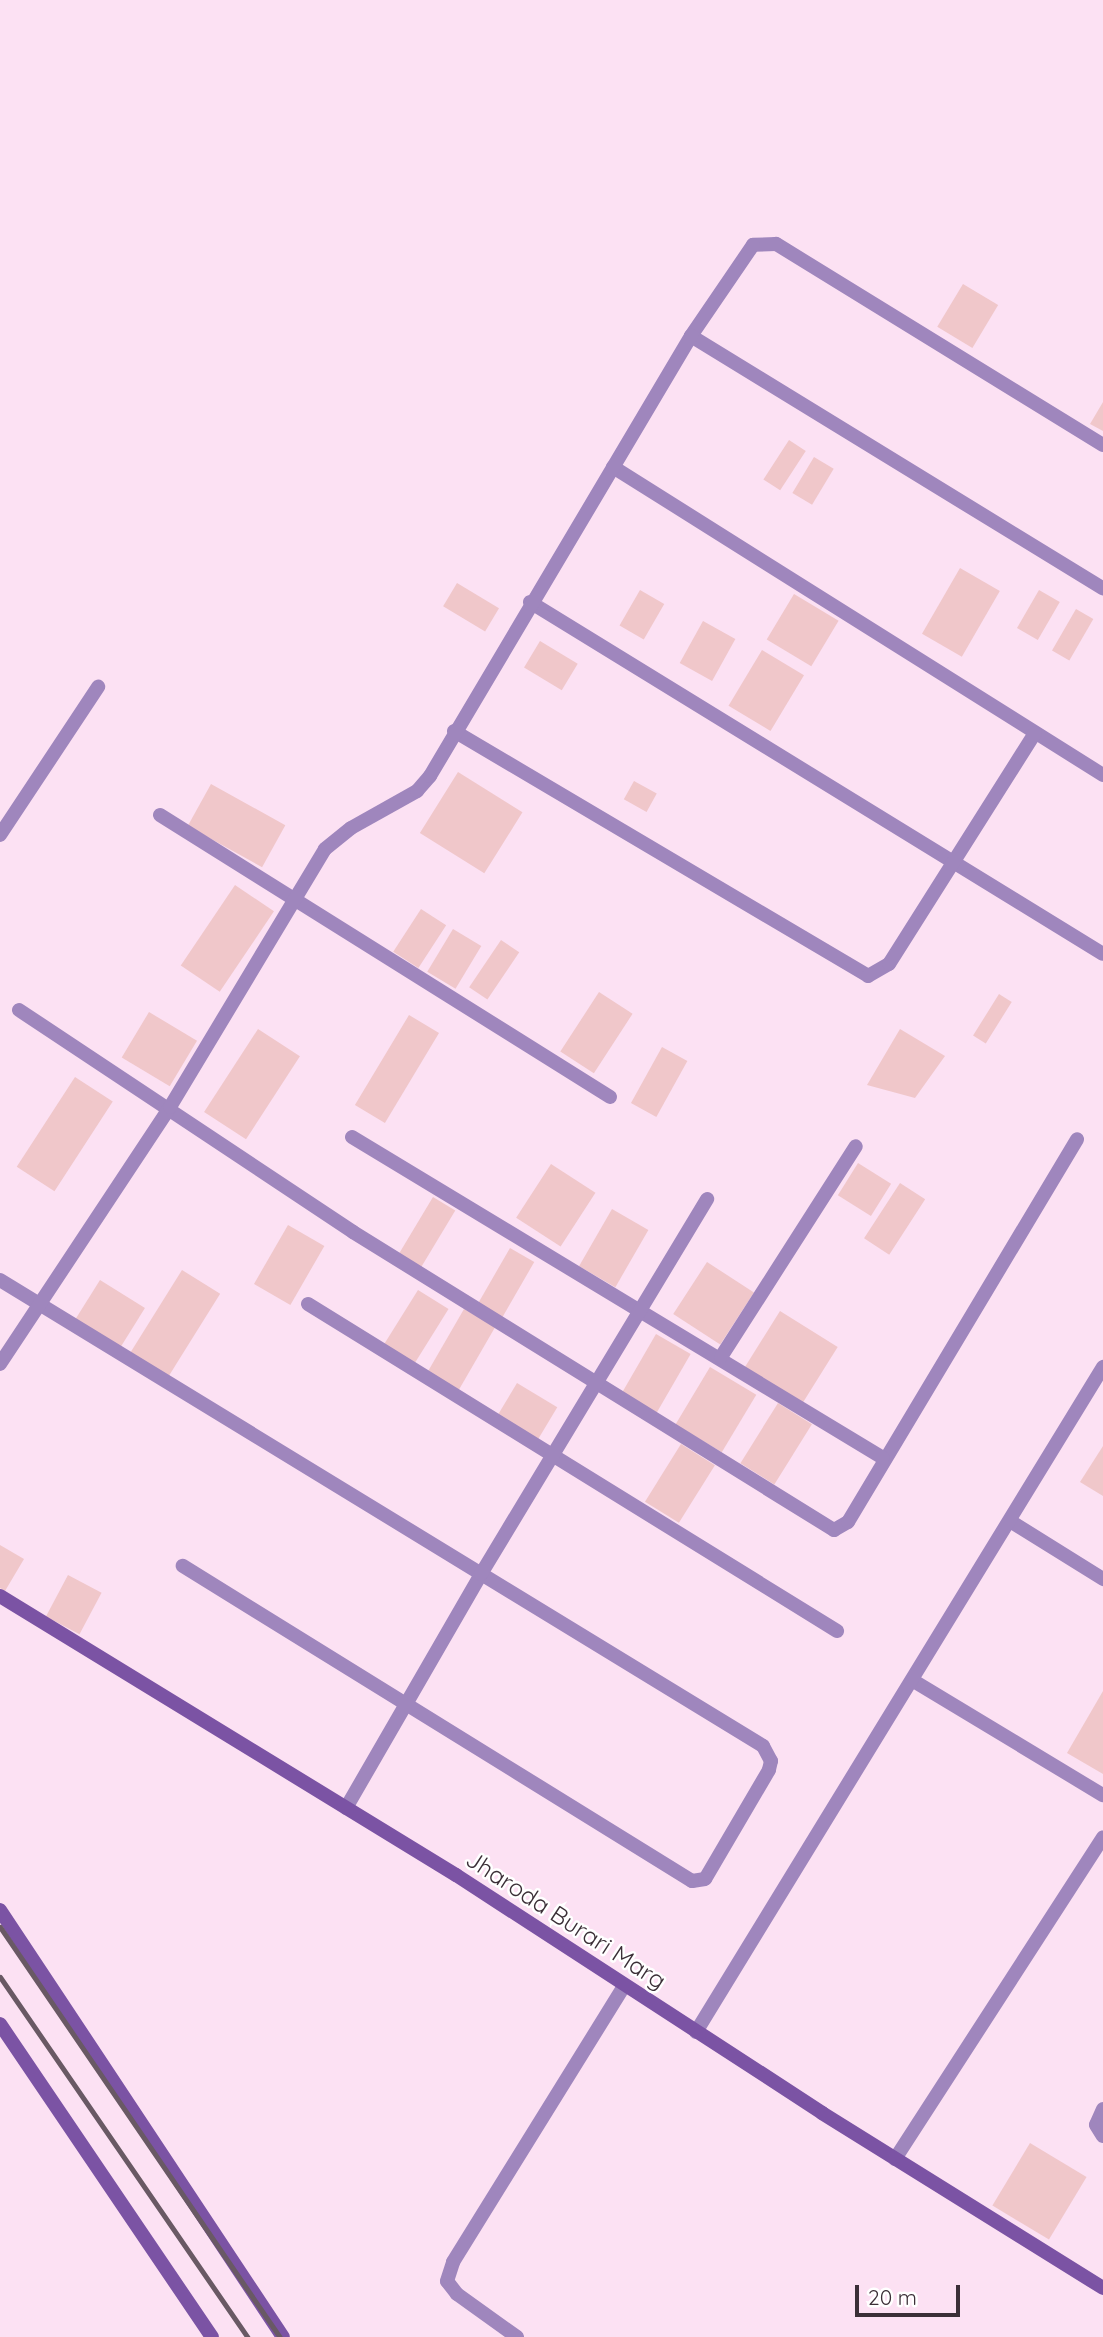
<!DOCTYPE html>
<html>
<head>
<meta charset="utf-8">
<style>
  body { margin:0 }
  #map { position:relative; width:1103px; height:2337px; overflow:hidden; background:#fce1f3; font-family:Quicksand,sans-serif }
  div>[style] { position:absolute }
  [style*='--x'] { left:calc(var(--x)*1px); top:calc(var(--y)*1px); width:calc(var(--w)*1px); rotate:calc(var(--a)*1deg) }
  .building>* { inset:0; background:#f0c7ca; transform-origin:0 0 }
  .lane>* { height:14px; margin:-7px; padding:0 7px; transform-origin:7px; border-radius:7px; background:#9f86bd }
  .street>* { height:14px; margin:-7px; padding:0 7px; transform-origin:7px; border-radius:7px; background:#9f86bd }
  .secondary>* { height:14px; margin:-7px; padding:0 7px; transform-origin:7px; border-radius:7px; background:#7b53a4 }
  .rail>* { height:5px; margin:-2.5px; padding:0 2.5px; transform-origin:2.5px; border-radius:2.5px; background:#695964 }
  span { translate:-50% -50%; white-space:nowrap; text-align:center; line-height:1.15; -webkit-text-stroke:5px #fff; paint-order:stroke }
  .street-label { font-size:24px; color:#3b2f37 }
  .scale { position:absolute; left:855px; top:2285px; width:105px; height:32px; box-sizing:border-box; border:4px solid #3b2f37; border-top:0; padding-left:9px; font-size:21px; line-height:24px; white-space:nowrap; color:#3b2f37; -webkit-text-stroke:5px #fff; paint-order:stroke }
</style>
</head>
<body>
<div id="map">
  <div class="building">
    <i style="left:963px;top:284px;width:41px;height:50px;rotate:31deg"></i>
    <i style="clip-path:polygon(1103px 402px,1103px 431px,1090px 424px)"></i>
    <i style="left:789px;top:440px;width:20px;height:47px;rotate:33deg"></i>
    <i style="left:814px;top:457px;width:23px;height:42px;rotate:31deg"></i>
    <i style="left:960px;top:568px;width:46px;height:76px;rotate:30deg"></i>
    <i style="left:457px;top:583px;width:49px;height:27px;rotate:31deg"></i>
    <i style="left:640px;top:590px;width:28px;height:41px;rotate:30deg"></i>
    <i style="left:1039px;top:590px;width:24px;height:44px;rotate:30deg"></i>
    <i style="left:794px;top:594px;width:52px;height:53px;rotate:31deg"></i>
    <i style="left:1076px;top:609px;width:20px;height:48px;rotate:30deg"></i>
    <i style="left:703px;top:621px;width:37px;height:48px;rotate:29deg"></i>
    <i style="left:540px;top:641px;width:44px;height:31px;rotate:31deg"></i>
    <i style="left:762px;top:650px;width:49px;height:65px;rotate:31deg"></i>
    <i style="left:458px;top:772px;width:76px;height:72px;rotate:32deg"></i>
    <i style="left:634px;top:781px;width:26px;height:21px;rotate:29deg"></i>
    <i style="left:211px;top:784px;width:85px;height:48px;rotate:29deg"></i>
    <i style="left:235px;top:885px;width:47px;height:97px;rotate:34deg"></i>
    <i style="left:421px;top:909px;width:30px;height:51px;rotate:33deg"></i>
    <i style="left:453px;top:929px;width:33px;height:50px;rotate:31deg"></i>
    <i style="left:501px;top:940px;width:22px;height:57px;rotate:34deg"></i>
    <i style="left:599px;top:992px;width:40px;height:71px;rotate:33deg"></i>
    <i style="left:999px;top:994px;width:15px;height:49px;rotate:32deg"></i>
    <i style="left:149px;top:1012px;width:56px;height:53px;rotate:31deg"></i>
    <i style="left:409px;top:1015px;width:35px;height:105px;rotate:31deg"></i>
    <i style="left:258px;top:1029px;width:50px;height:99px;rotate:33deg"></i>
    <i style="clip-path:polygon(900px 1029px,945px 1056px,915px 1098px,867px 1085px)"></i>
    <i style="left:662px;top:1047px;width:29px;height:64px;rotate:29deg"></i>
    <i style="left:75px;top:1077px;width:45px;height:107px;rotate:33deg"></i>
    <i style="left:858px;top:1163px;width:39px;height:38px;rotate:32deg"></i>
    <i style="left:551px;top:1164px;width:53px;height:64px;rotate:33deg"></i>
    <i style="left:900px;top:1183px;width:30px;height:66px;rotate:33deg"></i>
    <i style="left:433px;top:1197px;width:26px;height:69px;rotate:31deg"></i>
    <i style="left:612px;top:1209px;width:42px;height:66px;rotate:30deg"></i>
    <i style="left:288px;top:1225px;width:42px;height:68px;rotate:30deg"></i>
    <i style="left:510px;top:1248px;width:28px;height:64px;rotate:30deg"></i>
    <i style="left:707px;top:1262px;width:56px;height:62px;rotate:33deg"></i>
    <i style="left:182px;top:1270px;width:45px;height:99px;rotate:32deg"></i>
    <i style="left:100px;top:1280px;width:53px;height:47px;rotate:32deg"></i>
    <i style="left:418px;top:1290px;width:36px;height:66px;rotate:32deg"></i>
    <i style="left:464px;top:1309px;width:36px;height:74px;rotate:30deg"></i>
    <i style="left:780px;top:1311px;width:68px;height:67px;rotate:32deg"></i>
    <i style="left:656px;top:1334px;width:40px;height:70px;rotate:30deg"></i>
    <i style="left:710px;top:1367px;width:54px;height:67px;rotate:31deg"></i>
    <i style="left:517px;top:1383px;width:47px;height:37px;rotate:31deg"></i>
    <i style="left:778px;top:1403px;width:40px;height:71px;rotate:32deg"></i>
    <i style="left:681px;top:1444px;width:40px;height:68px;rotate:32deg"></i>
    <i style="clip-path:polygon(1103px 1446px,1103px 1496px,1080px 1482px)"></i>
    <i style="clip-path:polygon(0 1545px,24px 1559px,5px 1591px,0 1588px)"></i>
    <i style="left:68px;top:1575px;width:38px;height:47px;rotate:28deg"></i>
    <i style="clip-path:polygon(1103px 1691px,1103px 1774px,1067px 1753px)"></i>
    <i style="left:1030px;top:2143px;width:66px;height:73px;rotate:31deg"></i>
  </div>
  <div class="lane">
    <i style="--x:0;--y:835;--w:178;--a:-56.5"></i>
  </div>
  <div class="street">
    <i style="--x:1103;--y:445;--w:384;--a:-148.4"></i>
    <i style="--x:776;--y:244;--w:23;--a:178"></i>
    <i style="--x:753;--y:245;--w:110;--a:124.3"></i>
    <i style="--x:691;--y:336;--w:483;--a:31.5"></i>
    <i style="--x:613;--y:467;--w:579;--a:32.15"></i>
    <i style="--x:530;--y:602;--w:672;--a:31.56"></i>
    <i style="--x:454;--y:731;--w:481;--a:30.6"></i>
    <i style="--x:868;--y:976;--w:24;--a:-30"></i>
    <i style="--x:889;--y:964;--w:273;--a:-57.7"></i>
    <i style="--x:160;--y:815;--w:531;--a:32.07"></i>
    <i style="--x:19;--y:1010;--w:401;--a:33.6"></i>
    <i style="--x:353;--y:1232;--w:566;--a:31.78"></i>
    <i style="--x:834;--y:1530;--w:16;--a:-30"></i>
    <i style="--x:848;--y:1522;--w:446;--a:-59.1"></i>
    <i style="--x:352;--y:1137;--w:620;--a:31.15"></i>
    <i style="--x:0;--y:1280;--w:894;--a:31.41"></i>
    <i style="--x:763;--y:1746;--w:17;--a:62"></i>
    <i style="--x:771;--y:1761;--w:9;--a:103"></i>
    <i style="--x:769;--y:1770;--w:126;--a:120.4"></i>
    <i style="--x:705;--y:1879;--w:13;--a:171"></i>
    <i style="--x:692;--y:1881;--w:599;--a:-148.25"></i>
    <i style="--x:308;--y:1304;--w:622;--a:31.72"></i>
    <i style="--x:721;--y:1357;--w:250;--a:-57.4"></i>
    <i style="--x:0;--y:1364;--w:308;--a:-56.5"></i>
    <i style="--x:170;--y:1107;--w:301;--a:-59"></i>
    <i style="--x:325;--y:849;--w:33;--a:-39"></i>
    <i style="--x:351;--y:828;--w:76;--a:-29.3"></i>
    <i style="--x:417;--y:791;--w:20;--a:-49"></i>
    <i style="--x:430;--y:776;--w:512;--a:-59.32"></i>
    <i style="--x:1010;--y:1521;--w:110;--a:31.9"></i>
    <i style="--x:912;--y:1680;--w:223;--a:31.1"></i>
    <i style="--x:346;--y:1808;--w:270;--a:-60"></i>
    <i style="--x:481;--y:1574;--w:438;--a:-58.9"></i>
    <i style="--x:696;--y:2032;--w:780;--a:-58.53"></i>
    <i style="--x:1103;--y:2109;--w:17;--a:114"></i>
    <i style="--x:1096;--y:2125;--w:13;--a:58"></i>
    <i style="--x:895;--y:2159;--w:383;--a:-57.1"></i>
    <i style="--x:517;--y:2337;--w:74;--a:-144.4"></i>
    <i style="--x:457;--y:2294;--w:16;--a:-128"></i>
    <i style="--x:447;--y:2281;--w:20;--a:-72"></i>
    <i style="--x:453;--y:2262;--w:325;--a:-58.2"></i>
  </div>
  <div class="secondary">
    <i style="--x:0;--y:1596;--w:535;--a:31.46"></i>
    <i style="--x:456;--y:1875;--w:437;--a:33"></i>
    <i style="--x:822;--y:2113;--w:331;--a:31.9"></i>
    <i style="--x:0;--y:1910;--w:512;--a:56.47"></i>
    <i style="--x:0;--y:2024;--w:378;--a:55.9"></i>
  </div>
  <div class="rail">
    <i style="--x:0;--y:1927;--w:496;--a:55.7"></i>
    <i style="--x:0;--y:1977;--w:437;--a:55.5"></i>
  </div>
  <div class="street-label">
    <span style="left:566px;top:1920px;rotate:33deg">Jharoda Burari Marg</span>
  </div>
  <div class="scale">20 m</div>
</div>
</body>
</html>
